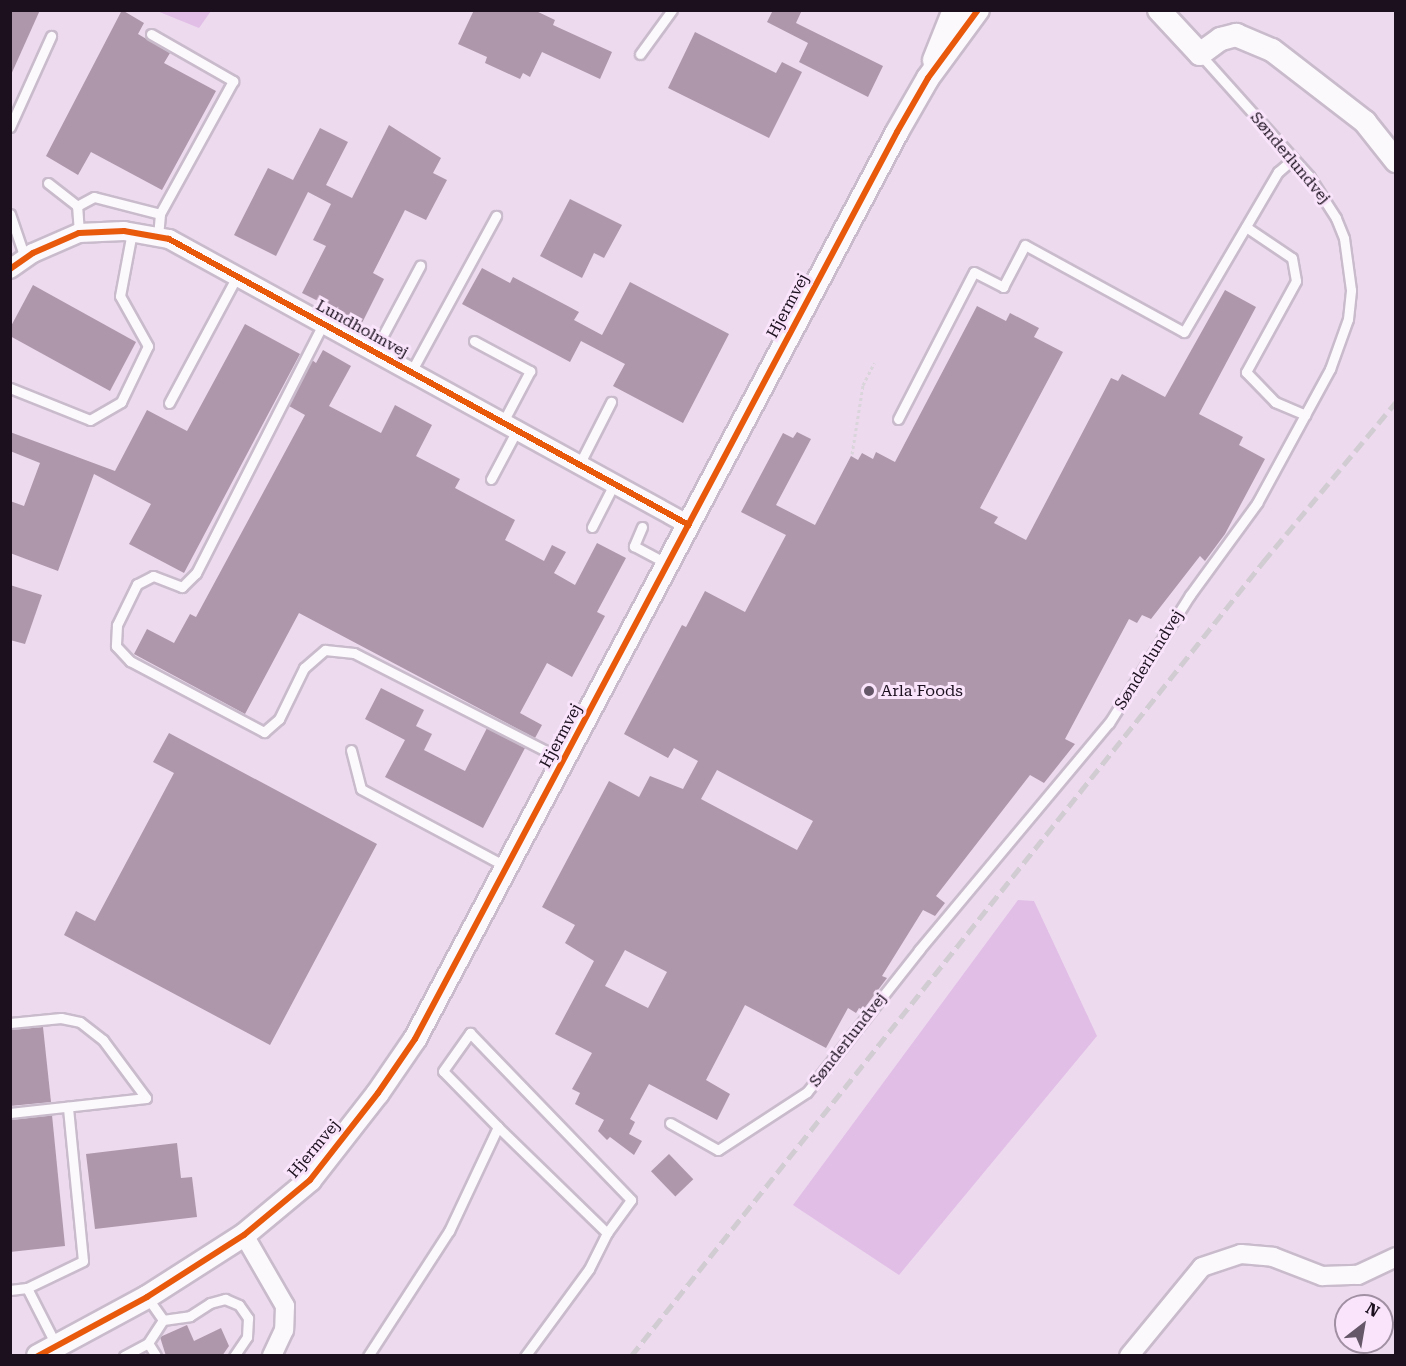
<!DOCTYPE html>
<html>
<head>
<meta charset="utf-8">
<style>
  body { margin:0 }
  #map { position:relative; width:1406px; height:1366px; overflow:hidden; background:#eddaef; font-family:"Roboto Serif",serif }
  div>[style] { position:absolute }
  [style*='--x'] { left:calc(var(--x)*1px); top:calc(var(--y)*1px); width:calc(var(--w)*1px); rotate:calc(var(--a)*1deg) }
  .green>* { inset:0; background:#e1bee6 }
  .building>* { inset:0; background:#ae97aa; transform-origin:0 0 }
  .path>* { height:3px; margin-top:-1.5px; transform-origin:0; background:repeating-linear-gradient(90deg,#dad4db 0 3px,transparent 0 6px) }
  .roads { filter:drop-shadow(2px 0 #c9bbcb) drop-shadow(-2px 0 #c9bbcb) drop-shadow(0 2px #c9bbcb) drop-shadow(0 -2px #c9bbcb) }
  .service>* { height:9px; margin:-4.5px; padding:0 4.5px; transform-origin:4.5px; border-radius:4.5px; background:#fcf9fd }
  .minor>* { height:18px; margin:-9px; padding:0 9px; transform-origin:9px; border-radius:9px; background:#fcf9fd }
  .tertiary>* { height:22px; margin:-11px; padding:0 11px; transform-origin:11px; border-radius:11px; background:#fcf9fd }
  .rail>* { height:4.5px; margin-top:-2.25px; transform-origin:0; background:repeating-linear-gradient(90deg,#d1ccd1 0 12px,transparent 0 18px) }
  .cycleway>* { height:6px; margin:-3px; padding:0 3px; transform-origin:3px; border-radius:3px; background:#e8590c }
  .dots>* { width:16px; height:16px; translate:-50% -50%; box-sizing:border-box; border:3px solid #f9e4fc; border-radius:50% }
  span { translate:-50% -50%; white-space:nowrap; text-align:center; line-height:1.15; -webkit-text-stroke:6px #f9e4fc; paint-order:stroke }
  .street-label { font-size:16px; color:#1c101e }
  .poi-label { font-size:16px; color:#1c101e }
  .left { translate:0 -50%; text-align:left }
  .frame { position:absolute; inset:0; border:12px solid #1c101e; pointer-events:none }
  .north { position:absolute; left:1334px; top:1294px; width:60px; height:60px; box-sizing:border-box; background:#f9e4fc; border:2px solid #a18fa3; border-radius:50%; rotate:31deg; font-size:16px; font-weight:700; line-height:24px; text-align:center; color:#1c101e }
  .north::after { content:''; display:block; margin:auto; width:21px; height:27px; background:#655767; clip-path:polygon(50% 0,100% 100%,50% 72%,0 100%) }
</style>
</head>
<body>
<div id="map">
  <div class="green">
    <i style="clip-path:polygon(157px 11px,211px 11px,199px 28px)"></i>
    <i style="clip-path:polygon(1018px 900px,1034px 901px,1097px 1036px,899px 1275px,793px 1205px)"></i>
  </div>
  <div class="building">
    <i style="clip-path:polygon(10px 10px,40px 10px,10px 77px)"></i>
    <i style="clip-path:polygon(122px 10px,144px 23px,138px 34px,170px 53px,164px 63px,216px 91px,162px 190px,91px 152px,78px 175px,46px 156px)"></i>
    <i style="clip-path:polygon(474px 10px,534px 10px,555px 20px,553px 25px,612px 52px,600px 79px,542px 52px,530px 77px,523px 73px,520px 79px,485px 63px,487px 57px,458px 44px)"></i>
    <i style="clip-path:polygon(773px 10px,802px 10px,796px 23px,883px 66px,868px 97px,799px 62px,808px 43px,767px 22px)"></i>
    <i style="clip-path:polygon(695px 32px,776px 73px,782px 62px,802px 72px,769px 138px,668px 88px)"></i>
    <i style="clip-path:polygon(389px 125px,441px 158px,433px 173px,447px 180px,426px 220px,405px 210px,373px 273px,384px 279px,362px 323px,302px 293px,326px 246px,313px 240px,331px 204px,308px 192px,276px 256px,234px 235px,268px 168px,293px 180px,320px 128px,348px 142px,326px 185px,352px 198px)"></i>
    <i style="clip-path:polygon(570px 199px,622px 225px,604px 258px,594px 253px,582px 278px,540px 256px)"></i>
    <i style="clip-path:polygon(482px 268px,510px 283px,513px 277px,579px 312px,574px 320px,602px 335px,630px 282px,729px 334px,683px 423px,613px 386px,625px 364px,581px 341px,570px 362px,462px 304px)"></i>
    <i style="clip-path:polygon(33px 285px,136px 342px,110px 391px,10px 336px,10px 328px)"></i>
    <i style="clip-path:polygon(evenodd,1225px 290px,1256px 307px,1199px 414px,1243px 437px,1239px 445px,1265px 459px,1225px 534px,1205px 561px,1200px 556px,1151px 619px,1142px 615px,1137px 623px,1129px 619px,1065px 739px,1075px 744px,1044px 783px,1030px 775px,936px 896px,945px 903px,935px 916px,923px 910px,882px 976px,887px 978px,863px 1010px,859px 1008px,856px 1013px,848px 1008px,826px 1048px,745px 1005px,706px 1080px,730px 1094px,717px 1120px,649px 1084px,630px 1119px,635px 1122px,629px 1134px,642px 1141px,634px 1155px,610px 1137px,607px 1140px,598px 1131px,604px 1120px,575px 1104px,580px 1093px,572px 1089px,592px 1053px,555px 1034px,594px 961px,565px 943px,575px 925px,542px 907px,609px 781px,639px 797px,650px 776px,683px 789px,698px 761px,674px 748px,668px 758px,624px 734px,682px 625px,686px 627px,705px 591px,745px 612px,786px 535px,741px 512px,783px 433px,793px 438px,797px 432px,811px 439px,776px 505px,815px 525px,851px 456px,858px 460px,862px 453px,873px 459px,876px 452px,895px 462px,977px 306px,1006px 321px,1010px 313px,1039px 328px,1034px 337px,1063px 352px,980px 508px,998px 517px,994px 523px,1026px 540px,1111px 378px,1118px 381px,1122px 374px,1165px 397px,1225px 290px,717px 770px,813px 821px,797px 850px,701px 799px,717px 770px,1225px 290px,625px 950px,667px 972px,648px 1008px,605px 986px,625px 950px)"></i>
    <i style="clip-path:polygon(245px 324px,300px 354px,184px 573px,129px 544px,151px 504px,94px 474px,58px 571px,10px 553px,10px 501px,24px 506px,40px 463px,10px 451px,10px 432px,115px 471px,147px 410px,187px 431px)"></i>
    <i style="clip-path:polygon(323px 350px,351px 366px,329px 406px,381px 433px,395px 405px,432px 425px,416px 456px,460px 479px,455px 488px,515px 520px,505px 540px,544px 561px,552px 545px,566px 552px,554px 573px,575px 585px,597px 543px,626px 558px,597px 612px,605px 616px,572px 677px,547px 663px,520px 713px,542px 725px,535px 738px,299px 613px,245px 714px,134px 654px,147px 629px,174px 643px,190px 614px,196px 617px,305px 415px,289px 406px,312px 360px,316px 363px)"></i>
    <i style="clip-path:polygon(10px 585px,42px 595px,25px 644px,10px 640px)"></i>
    <i style="clip-path:polygon(381px 688px,424px 710px,416px 726px,432px 734px,424px 750px,465px 771px,487px 728px,525px 748px,483px 828px,385px 777px,405px 740px,365px 719px)"></i>
    <i style="clip-path:polygon(169px 733px,377px 844px,270px 1045px,64px 935px,76px 911px,95px 921px,174px 773px,153px 762px)"></i>
    <i style="clip-path:polygon(43px 1027px,51px 1102px,10px 1106px,10px 1030px)"></i>
    <i style="clip-path:polygon(52px 1115px,65px 1246px,10px 1252px,10px 1120px)"></i>
    <i style="clip-path:polygon(177px 1143px,181px 1178px,192px 1177px,197px 1217px,95px 1229px,86px 1154px)"></i>
    <i style="left:669px;top:1154px;width:35px;height:25px;rotate:46deg"></i>
    <i style="clip-path:polygon(187px 1325px,194px 1341px,221px 1328px,229px 1346px,222px 1356px,166px 1356px,160px 1337px)"></i>
  </div>
  <div class="path">
    <i style="--x:852;--y:454;--w:70;--a:-80.9"></i>
    <i style="--x:863;--y:385;--w:25;--a:-63"></i>
  </div>
  <div class="roads">
    <div class="service">
      <i style="--x:151;--y:34;--w:95;--a:29.8"></i>
      <i style="--x:233;--y:81;--w:152;--a:118.8"></i>
      <i style="--x:640;--y:54;--w:54;--a:-54"></i>
      <i style="--x:10;--y:127;--w:100;--a:-65.7"></i>
      <i style="--x:48;--y:183;--w:37;--a:38"></i>
      <i style="--x:10;--y:214;--w:46;--a:71.2"></i>
      <i style="--x:1246;--y:227;--w:55;--a:34"></i>
      <i style="--x:1292;--y:258;--w:23;--a:80"></i>
      <i style="--x:1296;--y:281;--w:104;--a:118.8"></i>
      <i style="--x:1246;--y:372;--w:42;--a:46"></i>
      <i style="--x:1275;--y:402;--w:33;--a:23"></i>
      <i style="--x:79;--y:233;--w:27;--a:-94"></i>
      <i style="--x:77;--y:206;--w:19;--a:-28"></i>
      <i style="--x:94;--y:197;--w:68;--a:14.4"></i>
      <i style="--x:160;--y:214;--w:23;--a:95"></i>
      <i style="--x:323;--y:324;--w:280;--a:117"></i>
      <i style="--x:196;--y:573;--w:20;--a:135"></i>
      <i style="--x:182;--y:587;--w:31;--a:-159"></i>
      <i style="--x:153;--y:576;--w:18;--a:153"></i>
      <i style="--x:137;--y:584;--w:46;--a:116"></i>
      <i style="--x:117;--y:625;--w:21;--a:93"></i>
      <i style="--x:116;--y:646;--w:21;--a:47"></i>
      <i style="--x:130;--y:661;--w:152;--a:27.9"></i>
      <i style="--x:264;--y:732;--w:20;--a:-41"></i>
      <i style="--x:279;--y:719;--w:57;--a:-63.9"></i>
      <i style="--x:304;--y:668;--w:28;--a:-41"></i>
      <i style="--x:325;--y:650;--w:29;--a:6"></i>
      <i style="--x:354;--y:653;--w:236;--a:27"></i>
      <i style="--x:474;--y:341;--w:64;--a:28.2"></i>
      <i style="--x:530;--y:371;--w:58;--a:117.9"></i>
      <i style="--x:374;--y:352;--w:98;--a:-61.9"></i>
      <i style="--x:411;--y:372;--w:178;--a:-61.4"></i>
      <i style="--x:10;--y:388;--w:86;--a:21.8"></i>
      <i style="--x:90;--y:420;--w:36;--a:-30"></i>
      <i style="--x:121;--y:402;--w:62;--a:-64.3"></i>
      <i style="--x:148;--y:346;--w:57;--a:-119.2"></i>
      <i style="--x:120;--y:296;--w:65;--a:-79.4"></i>
      <i style="--x:169;--y:403;--w:144;--a:-61.8"></i>
      <i style="--x:898;--y:419;--w:165;--a:-62.7"></i>
      <i style="--x:974;--y:272;--w:33;--a:27"></i>
      <i style="--x:1003;--y:287;--w:47;--a:-62.4"></i>
      <i style="--x:1025;--y:245;--w:181;--a:28.7"></i>
      <i style="--x:1184;--y:332;--w:186;--a:-59.6"></i>
      <i style="--x:1278;--y:172;--w:20;--a:-41"></i>
      <i style="--x:579;--y:465;--w:71;--a:-63.1"></i>
      <i style="--x:491;--y:479;--w:55;--a:-62"></i>
      <i style="--x:592;--y:527;--w:48;--a:-62.9"></i>
      <i style="--x:642;--y:527;--w:21;--a:113"></i>
      <i style="--x:634;--y:546;--w:38;--a:28"></i>
      <i style="--x:351;--y:750;--w:40;--a:75.6"></i>
      <i style="--x:361;--y:789;--w:166;--a:28.1"></i>
      <i style="--x:10;--y:1023;--w:51;--a:-5.6"></i>
      <i style="--x:61;--y:1018;--w:19;--a:12"></i>
      <i style="--x:80;--y:1022;--w:29;--a:38"></i>
      <i style="--x:103;--y:1040;--w:72;--a:53.4"></i>
      <i style="--x:146;--y:1098;--w:137;--a:173.7"></i>
      <i style="--x:670;--y:1123;--w:55;--a:29.4"></i>
      <i style="--x:718;--y:1150;--w:106;--a:-33.1"></i>
      <i style="--x:807;--y:1092;--w:181;--a:-51.7"></i>
      <i style="--x:919;--y:950;--w:296;--a:-50.1"></i>
      <i style="--x:1109;--y:723;--w:151;--a:-57.7"></i>
      <i style="--x:1190;--y:595;--w:114;--a:-53.9"></i>
      <i style="--x:1257;--y:503;--w:153;--a:-61.4"></i>
      <i style="--x:1330;--y:369;--w:53;--a:-70.2"></i>
      <i style="--x:1348;--y:319;--w:29;--a:-84"></i>
      <i style="--x:1351;--y:290;--w:52;--a:-97.7"></i>
      <i style="--x:1344;--y:238;--w:22;--a:-112"></i>
      <i style="--x:1336;--y:218;--w:50;--a:-122.7"></i>
      <i style="--x:1309;--y:176;--w:162;--a:-131.8"></i>
      <i style="--x:498;--y:1127;--w:152;--a:44.2"></i>
      <i style="--x:27;--y:1288;--w:64;--a:63"></i>
      <i style="--x:10;--y:1290;--w:17;--a:-7"></i>
      <i style="--x:27;--y:1288;--w:62;--a:-25.7"></i>
      <i style="--x:83;--y:1261;--w:155;--a:-95.6"></i>
      <i style="--x:147;--y:1297;--w:28;--a:55"></i>
      <i style="--x:148;--y:1343;--w:15;--a:58"></i>
      <i style="--x:124;--y:1356;--w:27;--a:-28"></i>
      <i style="--x:148;--y:1343;--w:27;--a:-57"></i>
      <i style="--x:163;--y:1320;--w:27;--a:-8"></i>
      <i style="--x:190;--y:1316;--w:24;--a:-33"></i>
      <i style="--x:210;--y:1303;--w:16;--a:-15"></i>
      <i style="--x:225;--y:1299;--w:15;--a:23"></i>
      <i style="--x:239;--y:1305;--w:16;--a:55"></i>
      <i style="--x:248;--y:1318;--w:19;--a:93"></i>
      <i style="--x:247;--y:1337;--w:23;--a:124"></i>
      <i style="--x:368;--y:1356;--w:149;--a:-57.1"></i>
      <i style="--x:449;--y:1231;--w:115;--a:-64.8"></i>
      <i style="--x:498;--y:1127;--w:78;--a:-134.5"></i>
      <i style="--x:443;--y:1071;--w:47;--a:-54.6"></i>
      <i style="--x:470;--y:1033;--w:232;--a:46"></i>
      <i style="--x:631;--y:1200;--w:41;--a:126"></i>
      <i style="--x:607;--y:1233;--w:40;--a:116.6"></i>
      <i style="--x:589;--y:1269;--w:108;--a:126.3"></i>
    </div>
    <div class="minor">
      <i style="--x:10;--y:269;--w:28;--a:-35"></i>
      <i style="--x:33;--y:253;--w:50;--a:-23.5"></i>
      <i style="--x:79;--y:233;--w:45;--a:-2.5"></i>
      <i style="--x:124;--y:231;--w:46;--a:10.1"></i>
      <i style="--x:169;--y:239;--w:593;--a:28.81"></i>
      <i style="--x:244;--y:1235;--w:82;--a:60"></i>
      <i style="--x:285;--y:1306;--w:24;--a:92"></i>
      <i style="--x:284;--y:1330;--w:29;--a:115"></i>
      <i style="--x:1129;--y:1356;--w:115;--a:-50.6"></i>
      <i style="--x:1202;--y:1267;--w:41;--a:-18.4"></i>
      <i style="--x:1241;--y:1254;--w:32;--a:5"></i>
      <i style="--x:1273;--y:1257;--w:53;--a:21.2"></i>
      <i style="--x:1322;--y:1276;--w:36;--a:-2"></i>
      <i style="--x:1358;--y:1275;--w:42;--a:-25.3"></i>
    </div>
    <div class="tertiary">
      <i style="--x:1159;--y:10;--w:60;--a:47"></i>
      <i style="--x:1200;--y:54;--w:26;--a:-36"></i>
      <i style="--x:1221;--y:39;--w:16;--a:-15"></i>
      <i style="--x:1236;--y:35;--w:39;--a:23"></i>
      <i style="--x:1272;--y:50;--w:118;--a:37.7"></i>
      <i style="--x:1365;--y:122;--w:50;--a:51.5"></i>
      <i style="--x:934;--y:60;--w:54;--a:-68.2"></i>
      <i style="--x:38;--y:1356;--w:124;--a:-28.4"></i>
      <i style="--x:147;--y:1297;--w:115;--a:-32.6"></i>
      <i style="--x:244;--y:1235;--w:86;--a:-39.8"></i>
      <i style="--x:310;--y:1180;--w:110;--a:-52"></i>
      <i style="--x:378;--y:1093;--w:65;--a:-55.6"></i>
      <i style="--x:415;--y:1039;--w:1027;--a:-62.01"></i>
      <i style="--x:897;--y:132;--w:62;--a:-60.1"></i>
      <i style="--x:928;--y:78;--w:84;--a:-53.7"></i>
    </div>
  </div>
  <div class="rail">
    <i style="--x:631;--y:1356;--w:1015;--a:-51.48"></i>
    <i style="--x:1263;--y:562;--w:208;--a:-50.3"></i>
  </div>
  <div class="cycleway">
    <i style="--x:10;--y:269;--w:28;--a:-35"></i>
    <i style="--x:33;--y:253;--w:50;--a:-23.5"></i>
    <i style="--x:79;--y:233;--w:45;--a:-2.5"></i>
    <i style="--x:124;--y:231;--w:46;--a:10.1"></i>
    <i style="--x:169;--y:239;--w:593;--a:28.81"></i>
    <i style="--x:38;--y:1356;--w:124;--a:-28.4"></i>
    <i style="--x:147;--y:1297;--w:115;--a:-32.6"></i>
    <i style="--x:244;--y:1235;--w:86;--a:-39.8"></i>
    <i style="--x:310;--y:1180;--w:110;--a:-52"></i>
    <i style="--x:378;--y:1093;--w:65;--a:-55.6"></i>
    <i style="--x:415;--y:1039;--w:1027;--a:-62.01"></i>
    <i style="--x:897;--y:132;--w:62;--a:-60.1"></i>
    <i style="--x:928;--y:78;--w:84;--a:-53.7"></i>
  </div>
  <div class="dots">
    <i style="left:869px;top:691px;background:#655767"></i>
  </div>
  <div class="street-label">
    <span style="left:1290px;top:158px;rotate:50deg">Sønderlundvej</span>
    <span style="left:788px;top:306px;rotate:-62deg">Hjermvej</span>
    <span style="left:362px;top:329px;rotate:29deg">Lundholmvej</span>
    <span style="left:1149px;top:660px;rotate:-58deg">Sønderlundvej</span>
    <span style="left:561px;top:736px;rotate:-62deg">Hjermvej</span>
    <span style="left:848px;top:1040px;rotate:-52deg">Sønderlundvej</span>
    <span style="left:314px;top:1149px;rotate:-50deg">Hjermvej</span>
  </div>
  <div class="poi-label">
    <span class="left" style="left:881px;top:691px">Arla Foods</span>
  </div>
  <div class="frame"></div>
  <div class="north">N</div>
</div>
</body>
</html>
